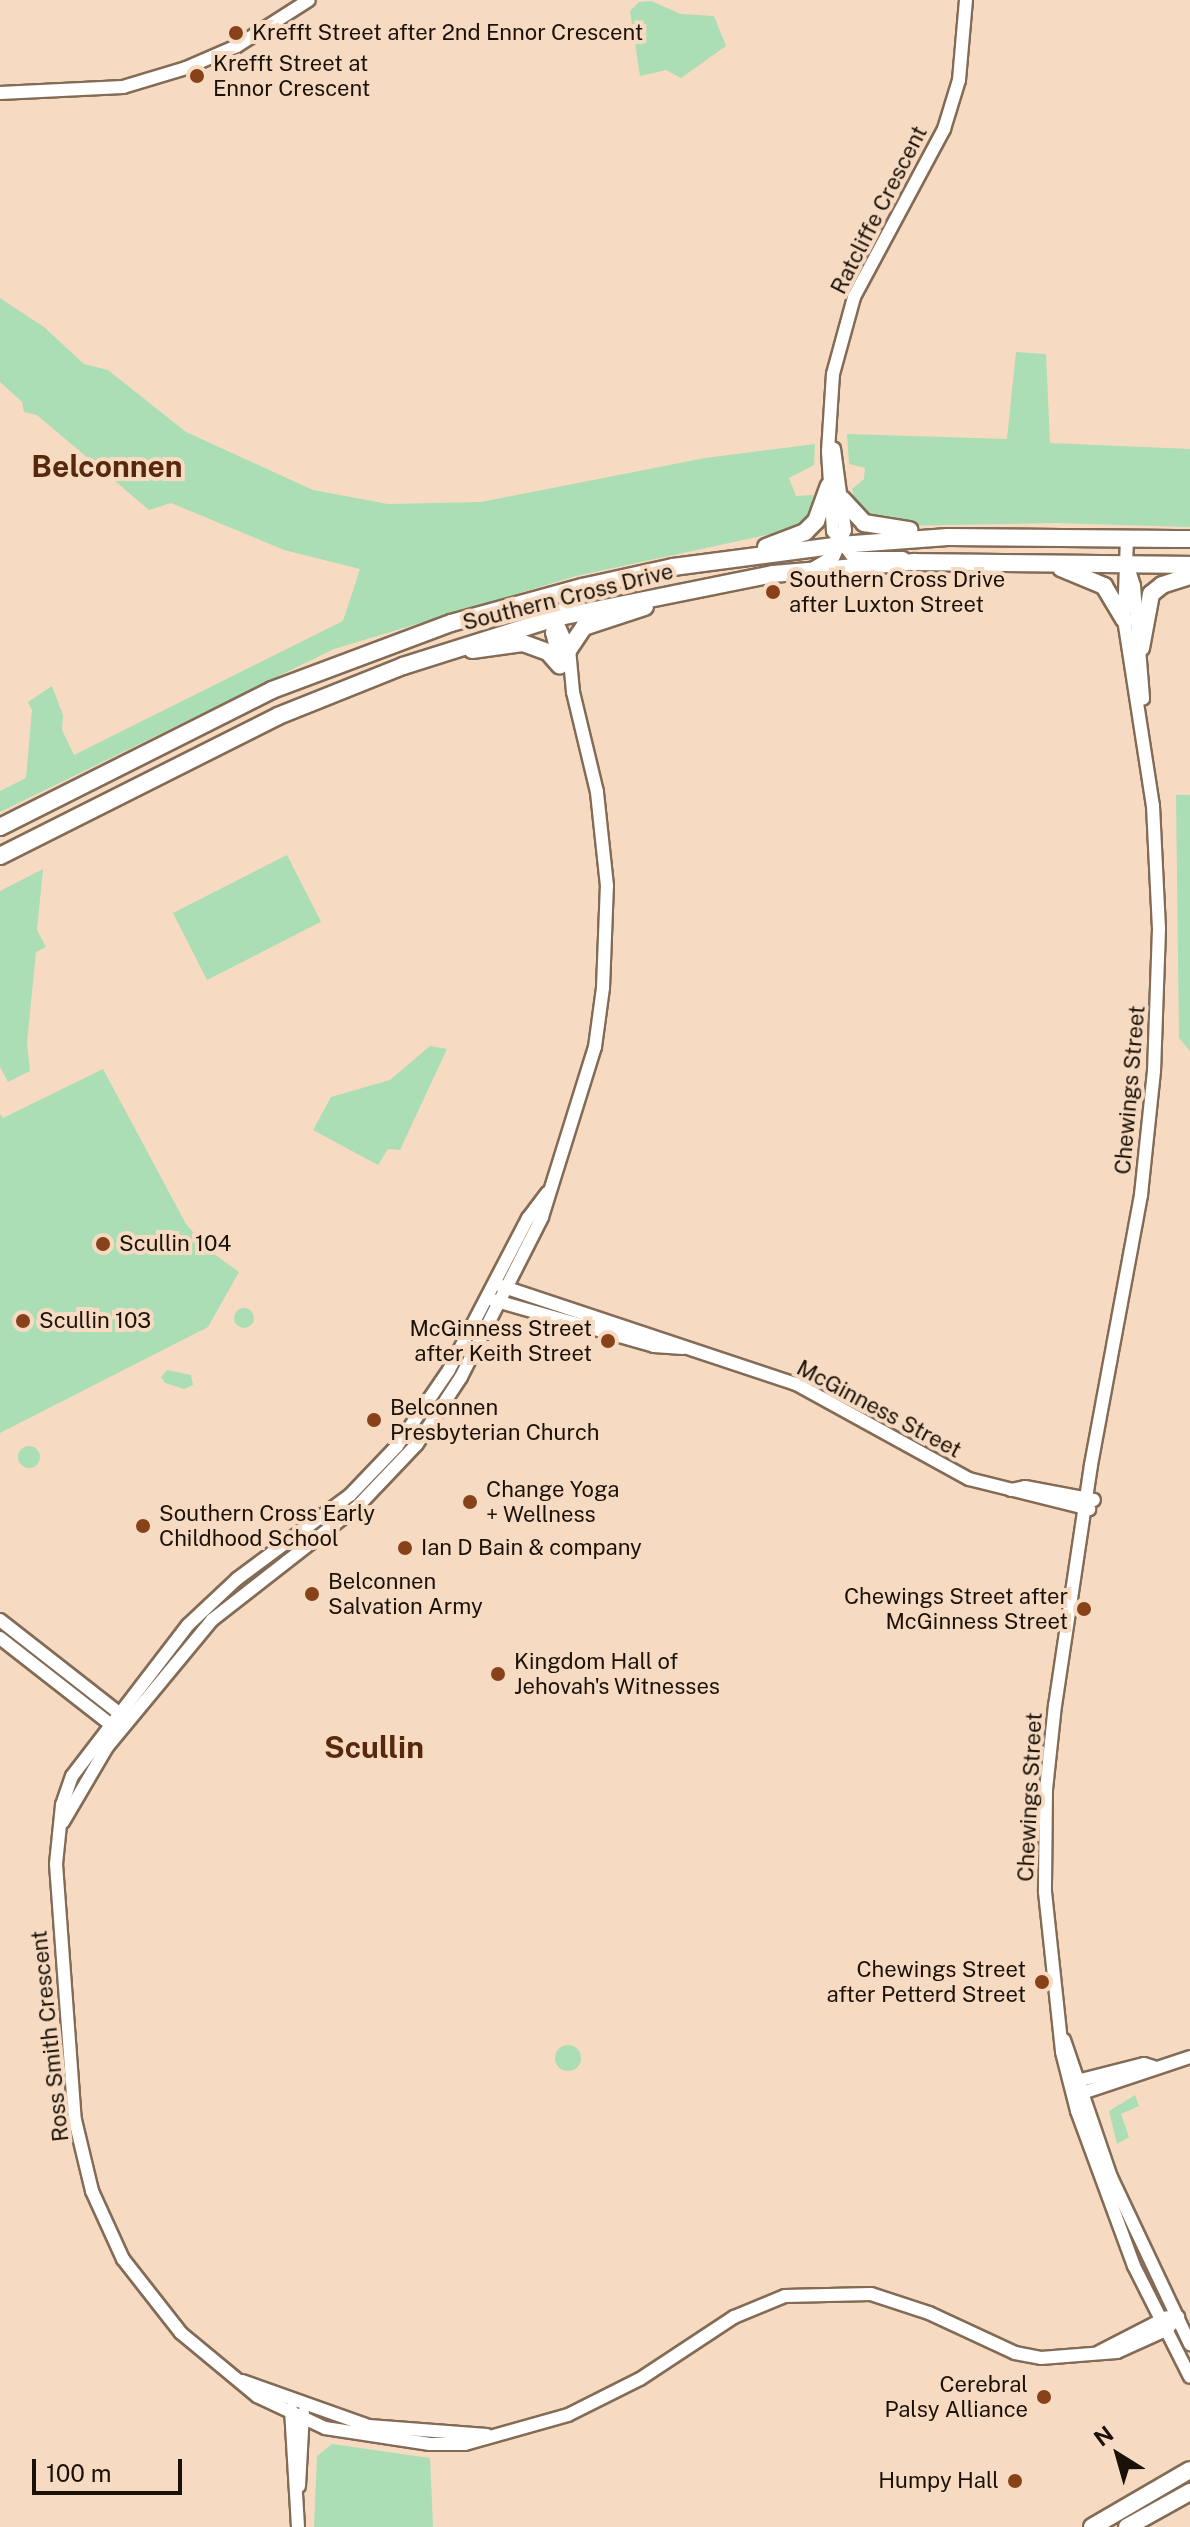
<!DOCTYPE html>
<html>
<head>
<meta charset="utf-8">
<style>
  body { margin:0 }
  #map { position:relative; width:1190px; height:2527px; overflow:hidden; background:#f6dbc2; font-family:"Public Sans",sans-serif }
  div>[style] { position:absolute }
  [style*='--x'] { left:calc(var(--x)*1px); top:calc(var(--y)*1px); width:calc(var(--w)*1px); rotate:calc(var(--a)*1deg) }
  .green>* { inset:0; background:#abdeb4; transform-origin:0 0 }
  .round { border-radius:50% }
  .roads { filter:drop-shadow(2px 0 #836b55) drop-shadow(-2px 0 #836b55) drop-shadow(0 2px #836b55) drop-shadow(0 -2px #836b55) }
  .minor>* { height:12px; margin:-6px; padding:0 6px; transform-origin:6px; border-radius:6px; background:#fff }
  .major>* { height:16px; margin:-8px; padding:0 8px; transform-origin:8px; border-radius:8px; background:#fff }
  .dots>* { width:22px; height:22px; translate:-50% -50%; box-sizing:border-box; border:4px solid #f6dbc2; border-radius:50% }
  span { translate:-50% -50%; white-space:nowrap; text-align:center; line-height:1.15; -webkit-text-stroke:8px #f6dbc2; paint-order:stroke }
  .poi-label { font-size:22px; color:#1a1108 }
  .left { translate:0 -50%; text-align:left }
  .right { translate:-100% -50%; text-align:right }
  .street-label { font-size:22px; color:#1a1108 }
  .district-label { font-size:30px; color:#57280c; font-weight:700 }
  .north { position:absolute; left:1078px; top:2415px; width:80px; height:80px; -webkit-text-stroke:6px #f6dbc2; paint-order:stroke; rotate:323deg; font-size:22px; font-weight:700; line-height:32px; text-align:center; color:#1a1108 }
  .north::after { content:''; display:block; margin:auto; width:28px; height:36px; background:#1a1108; clip-path:polygon(50% 0,100% 100%,50% 72%,0 100%) }
  .scale { position:absolute; left:32px; top:2459px; width:150px; height:36px; box-sizing:border-box; border:4px solid #1a1108; border-top:0; padding-left:10px; font-size:24px; line-height:28px; white-space:nowrap; color:#1a1108; -webkit-text-stroke:6px #f6dbc2; paint-order:stroke }
</style>
</head>
<body>
<div id="map">
  <div class="green">
    <i style="clip-path:polygon(651px 1px,681px 14px,714px 16px,726px 46px,681px 78px,666px 70px,640px 76px,630px 11px,639px 2px)"></i>
    <i style="clip-path:polygon(0 298px,44px 327px,84px 364px,108px 370px,186px 432px,313px 490px,388px 504px,481px 502px,705px 458px,815px 444px,814px 465px,789px 478px,796px 496px,813px 495px,811px 512px,790px 530px,576px 576px,334px 649px,0 812px,0 791px,26px 778px,32px 710px,28px 702px,52px 686px,63px 715px,62px 730px,74px 755px,343px 621px,360px 569px,284px 550px,171px 503px,149px 510px,37px 415px,24px 412px,22px 402px,0 382px)"></i>
    <i style="clip-path:polygon(1016px 352px,1046px 354px,1050px 443px,1190px 449px,1190px 527px,1053px 523px,895px 526px,867px 517px,857px 508px,852px 489px,864px 479px,865px 468px,849px 464px,847px 434px,1007px 439px)"></i>
    <i style="clip-path:polygon(1176px 795px,1190px 795px,1190px 1051px,1179px 1038px)"></i>
    <i style="left:287px;top:855px;width:75px;height:128px;rotate:63deg"></i>
    <i style="clip-path:polygon(43px 869px,37px 930px,46px 947px,36px 952px,27px 1043px,30px 1071px,8px 1082px,0 1067px,0 891px)"></i>
    <i style="clip-path:polygon(430px 1046px,447px 1049px,400px 1150px,388px 1149px,378px 1165px,313px 1130px,331px 1097px,390px 1080px)"></i>
    <i style="clip-path:polygon(103px 1069px,186px 1224px,210px 1251px,239px 1272px,208px 1327px,0 1433px,0 1114px,3px 1118px)"></i>
    <i class="round" style="left:234px;top:1308px;width:20px;height:20px"></i>
    <i style="clip-path:polygon(167px 1370px,191px 1375px,193px 1385px,184px 1389px,165px 1383px,161px 1377px)"></i>
    <i class="round" style="left:18px;top:1446px;width:22px;height:22px"></i>
    <i class="round" style="left:555px;top:2045px;width:26px;height:26px"></i>
    <i style="clip-path:polygon(1135px 2095px,1139px 2106px,1121px 2114px,1129px 2137px,1117px 2144px,1109px 2111px)"></i>
    <i style="clip-path:polygon(332px 2444px,430px 2458px,433px 2527px,314px 2527px,317px 2456px)"></i>
  </div>
  <div class="roads">
    <div class="minor">
      <i style="--x:0;--y:93;--w:123;--a:-2.8"></i>
      <i style="--x:123;--y:87;--w:66;--a:-16.8"></i>
      <i style="--x:186;--y:68;--w:56;--a:-23.3"></i>
      <i style="--x:237;--y:46;--w:85;--a:-32.6"></i>
      <i style="--x:1127;--y:538;--w:81;--a:92.1"></i>
      <i style="--x:1124;--y:619;--w:189;--a:81.2"></i>
      <i style="--x:1153;--y:806;--w:123;--a:87.2"></i>
      <i style="--x:1159;--y:929;--w:142;--a:92"></i>
      <i style="--x:1154;--y:1071;--w:125;--a:96"></i>
      <i style="--x:1141;--y:1195;--w:275;--a:100.5"></i>
      <i style="--x:1091;--y:1465;--w:243;--a:98.5"></i>
      <i style="--x:1055;--y:1705;--w:84;--a:96.1"></i>
      <i style="--x:1046;--y:1789;--w:103;--a:90.6"></i>
      <i style="--x:1045;--y:1892;--w:161;--a:83.9"></i>
      <i style="--x:1062;--y:2052;--w:61;--a:75.7"></i>
      <i style="--x:1077;--y:2111;--w:165;--a:69.8"></i>
      <i style="--x:1134;--y:2266;--w:124;--a:63.2"></i>
      <i style="--x:903;--y:558;--w:49;--a:180"></i>
      <i style="--x:854;--y:558;--w:34;--a:-128"></i>
      <i style="--x:833;--y:531;--w:80;--a:-93.6"></i>
      <i style="--x:828;--y:451;--w:77;--a:-86.3"></i>
      <i style="--x:833;--y:374;--w:80;--a:-74.7"></i>
      <i style="--x:854;--y:297;--w:191;--a:-61.8"></i>
      <i style="--x:944;--y:129;--w:51;--a:-73"></i>
      <i style="--x:959;--y:80;--w:80;--a:-85"></i>
      <i style="--x:1127;--y:564;--w:23;--a:72"></i>
      <i style="--x:1134;--y:586;--w:113;--a:85.4"></i>
      <i style="--x:814;--y:568;--w:23;--a:-31"></i>
      <i style="--x:834;--y:556;--w:28;--a:-67"></i>
      <i style="--x:845;--y:530;--w:82;--a:-97.7"></i>
      <i style="--x:560;--y:664;--w:32;--a:-104"></i>
      <i style="--x:552;--y:633;--w:15;--a:-79"></i>
      <i style="--x:555;--y:618;--w:38;--a:-48"></i>
      <i style="--x:547;--y:1193;--w:31;--a:127"></i>
      <i style="--x:528;--y:1218;--w:171;--a:117.5"></i>
      <i style="--x:449;--y:1370;--w:92;--a:124.4"></i>
      <i style="--x:397;--y:1446;--w:68;--a:133.8"></i>
      <i style="--x:350;--y:1495;--w:141;--a:143.4"></i>
      <i style="--x:237;--y:1579;--w:67;--a:136.8"></i>
      <i style="--x:188;--y:1625;--w:190;--a:127.5"></i>
      <i style="--x:72;--y:1776;--w:31;--a:109"></i>
      <i style="--x:62;--y:1805;--w:59;--a:95.8"></i>
      <i style="--x:56;--y:1864;--w:257;--a:85.8"></i>
      <i style="--x:75;--y:2120;--w:73;--a:76.5"></i>
      <i style="--x:92;--y:2191;--w:75;--a:65.5"></i>
      <i style="--x:123;--y:2259;--w:94;--a:51.9"></i>
      <i style="--x:181;--y:2333;--w:99;--a:39.7"></i>
      <i style="--x:257;--y:2396;--w:75;--a:25.2"></i>
      <i style="--x:325;--y:2428;--w:106;--a:8.7"></i>
      <i style="--x:430;--y:2444;--w:35;--a:0"></i>
      <i style="--x:465;--y:2444;--w:107;--a:-15.7"></i>
      <i style="--x:568;--y:2415;--w:80;--a:-26.6"></i>
      <i style="--x:640;--y:2379;--w:113;--a:-33.4"></i>
      <i style="--x:734;--y:2317;--w:55;--a:-22.4"></i>
      <i style="--x:785;--y:2296;--w:86;--a:-1.3"></i>
      <i style="--x:871;--y:2294;--w:61;--a:18.1"></i>
      <i style="--x:929;--y:2313;--w:95;--a:24.9"></i>
      <i style="--x:1015;--y:2353;--w:26;--a:11"></i>
      <i style="--x:1041;--y:2358;--w:76;--a:-4.5"></i>
      <i style="--x:1117;--y:2352;--w:54;--a:-24.2"></i>
      <i style="--x:1166;--y:2330;--w:18;--a:-47"></i>
      <i style="--x:501;--y:1286;--w:311;--a:18.4"></i>
      <i style="--x:796;--y:1384;--w:197;--a:28.8"></i>
      <i style="--x:969;--y:1479;--w:124;--a:14"></i>
      <i style="--x:493;--y:1300;--w:167;--a:15.9"></i>
      <i style="--x:654;--y:1346;--w:29;--a:4"></i>
      <i style="--x:1011;--y:1490;--w:14;--a:-12"></i>
      <i style="--x:1025;--y:1487;--w:70;--a:10.7"></i>
      <i style="--x:0;--y:1620;--w:157;--a:38"></i>
      <i style="--x:0;--y:1638;--w:145;--a:38"></i>
      <i style="--x:63;--y:1822;--w:87;--a:-59.6"></i>
      <i style="--x:107;--y:1747;--w:165;--a:-50.4"></i>
      <i style="--x:212;--y:1620;--w:187;--a:-38"></i>
      <i style="--x:359;--y:1505;--w:84;--a:-46.4"></i>
      <i style="--x:417;--y:1444;--w:80;--a:-56.7"></i>
      <i style="--x:461;--y:1377;--w:179;--a:-63.1"></i>
      <i style="--x:542;--y:1217;--w:178;--a:-72.7"></i>
      <i style="--x:595;--y:1047;--w:60;--a:-82.3"></i>
      <i style="--x:603;--y:988;--w:102;--a:-87.8"></i>
      <i style="--x:607;--y:886;--w:95;--a:-96.1"></i>
      <i style="--x:597;--y:792;--w:103;--a:-103.5"></i>
      <i style="--x:573;--y:692;--w:43;--a:-95.3"></i>
      <i style="--x:569;--y:649;--w:34;--a:-114"></i>
      <i style="--x:555;--y:618;--w:14;--a:-146"></i>
      <i style="--x:543;--y:610;--w:29;--a:-178"></i>
      <i style="--x:1064;--y:2040;--w:145;--a:71.1"></i>
      <i style="--x:1111;--y:2177;--w:185;--a:64.7"></i>
      <i style="--x:1073;--y:2082;--w:73;--a:-14.2"></i>
      <i style="--x:1144;--y:2064;--w:10;--a:17"></i>
      <i style="--x:1076;--y:2095;--w:120;--a:-18.4"></i>
      <i style="--x:1099;--y:2352;--w:76;--a:-27.2"></i>
      <i style="--x:242;--y:2381;--w:135;--a:19.5"></i>
      <i style="--x:369;--y:2426;--w:118;--a:4.4"></i>
      <i style="--x:291;--y:2409;--w:118;--a:86.6"></i>
      <i style="--x:299;--y:2486;--w:73;--a:-86.9"></i>
    </div>
    <div class="major">
      <i style="--x:842;--y:499;--w:33;--a:47"></i>
      <i style="--x:864;--y:523;--w:46;--a:8.8"></i>
      <i style="--x:766;--y:547;--w:42;--a:-21"></i>
      <i style="--x:805;--y:532;--w:16;--a:-45"></i>
      <i style="--x:816;--y:521;--w:37;--a:-70"></i>
      <i style="--x:1061;--y:568;--w:47;--a:22.7"></i>
      <i style="--x:1104;--y:586;--w:39;--a:59"></i>
      <i style="--x:1141;--y:648;--w:55;--a:-79.5"></i>
      <i style="--x:1151;--y:594;--w:14;--a:-39"></i>
      <i style="--x:1162;--y:585;--w:29;--a:-18"></i>
      <i style="--x:569;--y:649;--w:27;--a:-56"></i>
      <i style="--x:584;--y:627;--w:64;--a:-18.2"></i>
      <i style="--x:472;--y:650;--w:51;--a:-7.8"></i>
      <i style="--x:523;--y:643;--w:27;--a:20"></i>
      <i style="--x:548;--y:652;--w:18;--a:49"></i>
      <i style="--x:0;--y:827;--w:305;--a:-26.7"></i>
      <i style="--x:272;--y:690;--w:191;--a:-20.5"></i>
      <i style="--x:451;--y:623;--w:136;--a:-15.4"></i>
      <i style="--x:582;--y:587;--w:93;--a:-12.4"></i>
      <i style="--x:673;--y:567;--w:168;--a:-7.5"></i>
      <i style="--x:840;--y:545;--w:108;--a:-4.2"></i>
      <i style="--x:948;--y:537;--w:242;--a:0.5"></i>
      <i style="--x:0;--y:856;--w:311;--a:-26.7"></i>
      <i style="--x:278;--y:716;--w:135;--a:-21.8"></i>
      <i style="--x:403;--y:666;--w:159;--a:-17.5"></i>
      <i style="--x:555;--y:618;--w:222;--a:-11.4"></i>
      <i style="--x:773;--y:574;--w:142;--a:-4.9"></i>
      <i style="--x:914;--y:562;--w:276;--a:0.6"></i>
      <i style="--x:1092;--y:2527;--w:113;--a:-30.2"></i>
      <i style="--x:1127;--y:2527;--w:72;--a:-29.1"></i>
    </div>
  </div>
  <div class="dots">
    <i style="left:236px;top:33px;background:#874219"></i>
    <i style="left:197px;top:76px;background:#874219"></i>
    <i style="left:773px;top:592px;background:#874219"></i>
    <i style="left:103px;top:1244px;background:#874219"></i>
    <i style="left:23px;top:1321px;background:#874219"></i>
    <i style="left:608px;top:1341px;background:#874219"></i>
    <i style="left:374px;top:1420px;background:#874219"></i>
    <i style="left:470px;top:1502px;background:#874219"></i>
    <i style="left:143px;top:1526px;background:#874219"></i>
    <i style="left:405px;top:1548px;background:#874219"></i>
    <i style="left:312px;top:1594px;background:#874219"></i>
    <i style="left:1084px;top:1609px;background:#874219"></i>
    <i style="left:498px;top:1674px;background:#874219"></i>
    <i style="left:1042px;top:1982px;background:#874219"></i>
    <i style="left:1044px;top:2397px;background:#874219"></i>
    <i style="left:1015px;top:2481px;background:#874219"></i>
  </div>
  <div class="poi-label">
    <span class="left" style="left:252px;top:33px">Krefft Street after 2nd Ennor Crescent</span>
    <span class="left" style="left:213px;top:76px">Krefft Street at<br>Ennor Crescent</span>
    <span class="left" style="left:789px;top:592px">Southern Cross Drive<br>after Luxton Street</span>
    <span class="left" style="left:119px;top:1244px">Scullin 104</span>
    <span class="left" style="left:39px;top:1321px">Scullin 103</span>
    <span class="right" style="left:592px;top:1341px">McGinness Street<br>after Keith Street</span>
    <span class="left" style="left:390px;top:1420px">Belconnen<br>Presbyterian Church</span>
    <span class="left" style="left:486px;top:1502px">Change Yoga<br>+ Wellness</span>
    <span class="left" style="left:159px;top:1526px">Southern Cross Early<br>Childhood School</span>
    <span class="left" style="left:421px;top:1548px">Ian D Bain &amp; company</span>
    <span class="left" style="left:328px;top:1594px">Belconnen<br>Salvation Army</span>
    <span class="right" style="left:1068px;top:1609px">Chewings Street after<br>McGinness Street</span>
    <span class="left" style="left:514px;top:1674px">Kingdom Hall of<br>Jehovah's Witnesses</span>
    <span class="right" style="left:1026px;top:1982px">Chewings Street<br>after Petterd Street</span>
    <span class="right" style="left:1028px;top:2397px">Cerebral<br>Palsy Alliance</span>
    <span class="right" style="left:999px;top:2481px">Humpy Hall</span>
  </div>
  <div class="street-label">
    <span style="left:879px;top:210px;rotate:-63deg">Ratcliffe Crescent</span>
    <span style="left:568px;top:597px;rotate:-14deg">Southern Cross Drive</span>
    <span style="left:1130px;top:1090px;rotate:-85deg">Chewings Street</span>
    <span style="left:879px;top:1409px;rotate:28deg">McGinness Street</span>
    <span style="left:1030px;top:1797px;rotate:-87deg">Chewings Street</span>
    <span style="left:50px;top:2036px;rotate:-96deg">Ross Smith Crescent</span>
  </div>
  <div class="district-label">
    <span style="left:107px;top:466px">Belconnen</span>
    <span style="left:374px;top:1747px">Scullin</span>
  </div>
  <div class="north">N</div>
  <div class="scale">100 m</div>
</div>
</body>
</html>
